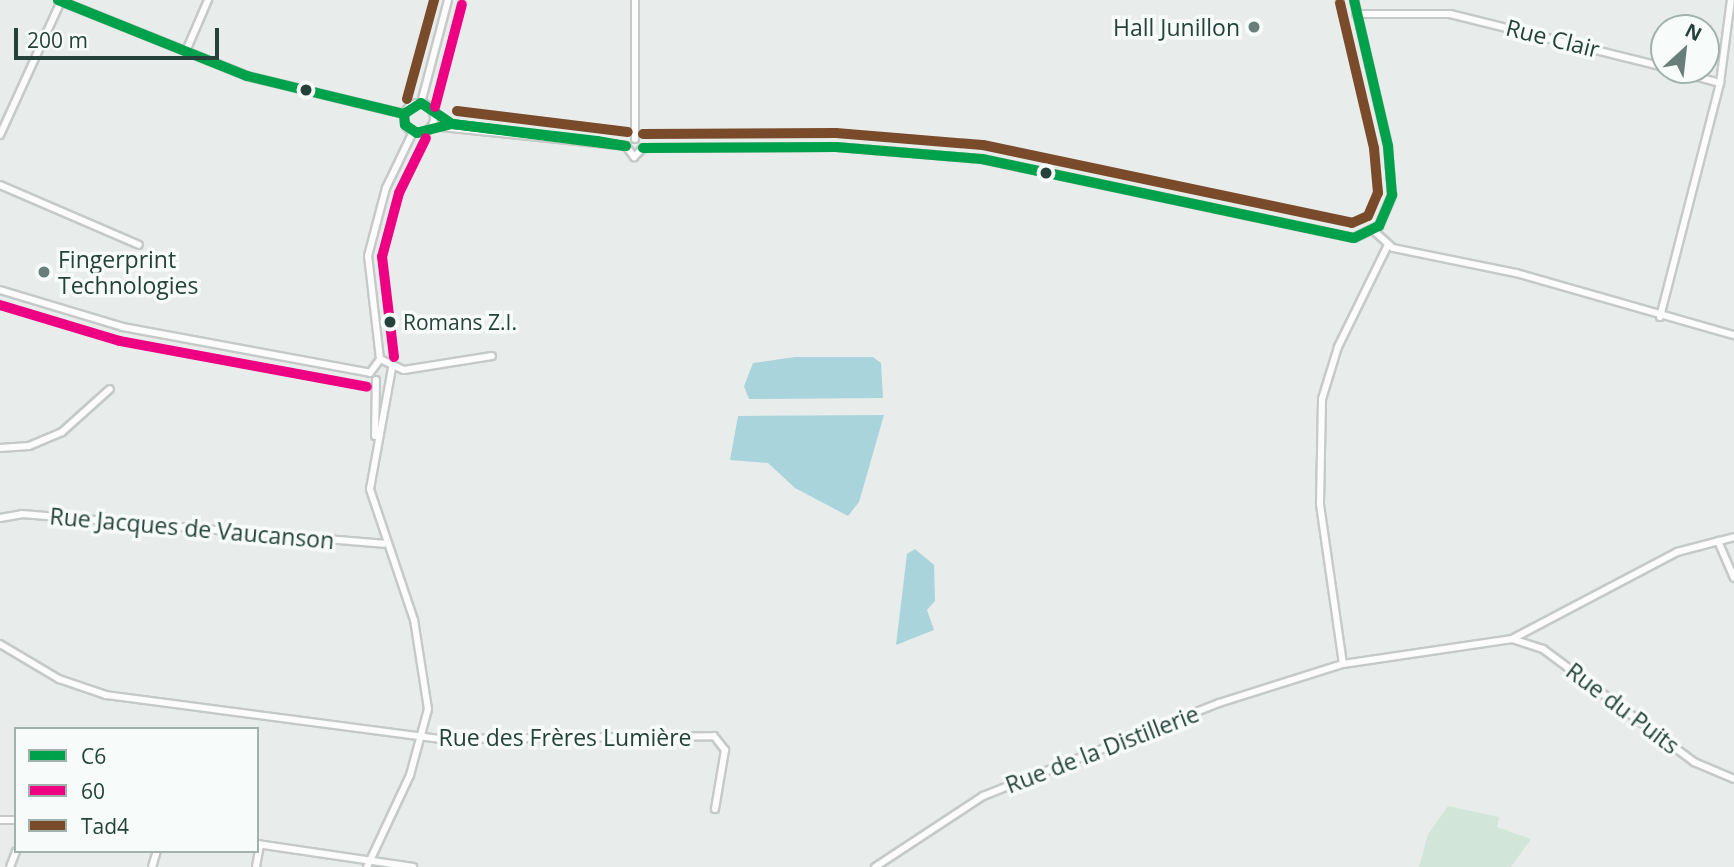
<!DOCTYPE html>
<html>
<head>
<meta charset="utf-8">
<style>
  body { margin:0 }
  #map { position:relative; width:1734px; height:867px; overflow:hidden; background:#e8edeb; font-family:"Open Sans",sans-serif }
  div>[style] { position:absolute }
  [style*='--x'] { left:calc(var(--x)*1px); top:calc(var(--y)*1px); width:calc(var(--w)*1px); rotate:calc(var(--a)*1deg) }
  .green>* { inset:0; background:#d1e6d8 }
  .water>* { inset:0; background:#a9d4db }
  .roads { filter:drop-shadow(2px 0 #c5cac8) drop-shadow(-2px 0 #c5cac8) drop-shadow(0 2px #c5cac8) drop-shadow(0 -2px #c5cac8) }
  .minor>* { height:6px; margin:-3px; padding:0 3px; transform-origin:3px; border-radius:3px; background:#fcfcfc }
  .minor>.ring { margin:-3px; padding:0; box-sizing:content-box; background:none; border:6px solid #fcfcfc; border-radius:50% }
  .bus-1>* { height:10px; margin:-5px; padding:0 5px; transform-origin:5px; border-radius:5px; background:#00a14b }
  .bus-2>* { height:10px; margin:-5px; padding:0 5px; transform-origin:5px; border-radius:5px; background:#ed0082 }
  .bus-3>* { height:10px; margin:-5px; padding:0 5px; transform-origin:5px; border-radius:5px; background:#7a4b2a }
  .dots>* { width:19px; height:19px; translate:-50% -50%; box-sizing:border-box; border:4px solid #f7fbf9; border-radius:50% }
  span { translate:-50% -50%; white-space:nowrap; text-align:center; line-height:1.15; -webkit-text-stroke:7px #f7fbf9; paint-order:stroke }
  .bus-label { font-size:21px; color:#24423a }
  .left { translate:0 -50%; text-align:left }
  .poi-label { font-size:23px; color:#24423a }
  .right { translate:-100% -50%; text-align:right }
  .street-label { font-size:23px; color:#24423a }
  .legend { position:absolute; left:14px; top:727px; width:245px; height:126px; box-sizing:border-box; background:#f7fbf9; border:2px solid #a3b1ad; margin:0; padding:9px 12px; list-style:none; font-size:21px; color:#24423a }
  .legend li { display:flex; align-items:center; gap:14px; height:35px }
  .legend b { width:35px; border:2px solid #a3b1ad }
  .north { position:absolute; left:1650px; top:14px; width:70px; height:70px; box-sizing:border-box; background:#f7fbf9; border:2px solid #a3b1ad; border-radius:50%; rotate:27deg; font-size:19px; font-weight:700; line-height:28px; text-align:center; color:#24423a }
  .north::after { content:''; display:block; margin:auto; width:24px; height:32px; background:#697e78; clip-path:polygon(50% 0,100% 100%,50% 72%,0 100%) }
  .scale { position:absolute; left:14px; top:28px; width:205px; height:32px; box-sizing:border-box; border:4px solid #24423a; border-top:0; padding-left:9px; font-size:21px; line-height:24px; white-space:nowrap; color:#24423a; -webkit-text-stroke:5px #f7fbf9; paint-order:stroke }
</style>
</head>
<body>
<div id="map">
  <div class="green">
    <i style="clip-path:polygon(1448px 806px,1499px 817px,1497px 827px,1531px 839px,1511px 867px,1419px 867px,1428px 834px)"></i>
  </div>
  <div class="water">
    <i style="clip-path:polygon(795px 357px,873px 357px,881px 363px,883px 398px,749px 399px,744px 386px,753px 363px)"></i>
    <i style="clip-path:polygon(884px 415px,859px 502px,848px 516px,795px 488px,768px 463px,730px 460px,738px 416px)"></i>
    <i style="clip-path:polygon(915px 549px,934px 565px,935px 601px,927px 610px,934px 630px,896px 645px,907px 554px)"></i>
  </div>
  <div class="roads">
    <div class="minor">
      <i style="--x:58;--y:0;--w:204;--a:21.9"></i>
      <i style="--x:247;--y:76;--w:162;--a:13.6"></i>
      <i style="--x:635;--y:0;--w:139;--a:90"></i>
      <i style="--x:1356;--y:14;--w:94;--a:0"></i>
      <i style="--x:1450;--y:14;--w:220;--a:13.9"></i>
      <i style="--x:186;--y:51;--w:56;--a:-66.7"></i>
      <i style="--x:1673;--y:70;--w:49;--a:15.5"></i>
      <i class="ring" style="left:404px;top:103px;width:24px;height:24px"></i>
      <i style="--x:421;--y:103;--w:106;--a:-75.3"></i>
      <i style="--x:432;--y:126;--w:195;--a:5.9"></i>
      <i style="--x:0;--y:135;--w:147;--a:-65.5"></i>
      <i style="--x:626;--y:146;--w:14;--a:54"></i>
      <i style="--x:634;--y:157;--w:13;--a:-45"></i>
      <i style="--x:643;--y:148;--w:193;--a:-0.3"></i>
      <i style="--x:836;--y:147;--w:146;--a:4.7"></i>
      <i style="--x:982;--y:159;--w:380;--a:12"></i>
      <i style="--x:1354;--y:238;--w:28;--a:-26"></i>
      <i style="--x:1379;--y:226;--w:34;--a:-67"></i>
      <i style="--x:1392;--y:195;--w:49;--a:-94.7"></i>
      <i style="--x:1388;--y:146;--w:150;--a:-103.1"></i>
      <i style="--x:0;--y:185;--w:151;--a:23.3"></i>
      <i style="--x:1374;--y:231;--w:25;--a:42"></i>
      <i style="--x:1393;--y:248;--w:126;--a:11.5"></i>
      <i style="--x:1516;--y:273;--w:227;--a:15.9"></i>
      <i style="--x:0;--y:290;--w:128;--a:16.7"></i>
      <i style="--x:123;--y:327;--w:251;--a:10.5"></i>
      <i style="--x:1660;--y:317;--w:242;--a:-75.6"></i>
      <i style="--x:1720;--y:83;--w:84;--a:-82.5"></i>
      <i style="--x:380;--y:359;--w:104;--a:-96.6"></i>
      <i style="--x:368;--y:256;--w:70;--a:-75.2"></i>
      <i style="--x:386;--y:188;--w:62;--a:-64.3"></i>
      <i style="--x:380;--y:359;--w:26;--a:25"></i>
      <i style="--x:404;--y:370;--w:89;--a:-9"></i>
      <i style="--x:370;--y:373;--w:17;--a:-54"></i>
      <i style="--x:375;--y:436;--w:56;--a:-89"></i>
      <i style="--x:0;--y:448;--w:29;--a:-4"></i>
      <i style="--x:29;--y:446;--w:36;--a:-23"></i>
      <i style="--x:62;--y:432;--w:64;--a:-41.9"></i>
      <i style="--x:0;--y:518;--w:22;--a:-10"></i>
      <i style="--x:22;--y:514;--w:363;--a:4.7"></i>
      <i style="--x:1718;--y:541;--w:40;--a:66.6"></i>
      <i style="--x:1512;--y:639;--w:33;--a:18"></i>
      <i style="--x:1543;--y:649;--w:189;--a:36.8"></i>
      <i style="--x:1694;--y:762;--w:43;--a:23"></i>
      <i style="--x:0;--y:644;--w:69;--a:30.7"></i>
      <i style="--x:59;--y:679;--w:50;--a:18.8"></i>
      <i style="--x:106;--y:695;--w:339;--a:7.5"></i>
      <i style="--x:442;--y:739;--w:272;--a:-0.6"></i>
      <i style="--x:714;--y:736;--w:18;--a:52"></i>
      <i style="--x:725;--y:750;--w:60;--a:99.6"></i>
      <i style="--x:1343;--y:664;--w:162;--a:-98.2"></i>
      <i style="--x:1320;--y:504;--w:105;--a:-88.9"></i>
      <i style="--x:1322;--y:399;--w:54;--a:-72.9"></i>
      <i style="--x:1338;--y:347;--w:114;--a:-63.9"></i>
      <i style="--x:0;--y:820;--w:16;--a:0"></i>
      <i style="--x:257;--y:844;--w:158;--a:8.4"></i>
      <i style="--x:10;--y:867;--w:17;--a:-69"></i>
      <i style="--x:152;--y:867;--w:17;--a:-73"></i>
      <i style="--x:256;--y:867;--w:23;--a:-80"></i>
      <i style="--x:367;--y:867;--w:102;--a:-64.9"></i>
      <i style="--x:410;--y:775;--w:68;--a:-74.7"></i>
      <i style="--x:428;--y:709;--w:90;--a:-98.9"></i>
      <i style="--x:414;--y:620;--w:138;--a:-108.6"></i>
      <i style="--x:370;--y:489;--w:123;--a:-79.7"></i>
      <i style="--x:875;--y:867;--w:129;--a:-33.3"></i>
      <i style="--x:983;--y:796;--w:254;--a:-21.5"></i>
      <i style="--x:1219;--y:703;--w:130;--a:-17.5"></i>
      <i style="--x:1343;--y:664;--w:171;--a:-8.4"></i>
      <i style="--x:1512;--y:639;--w:187;--a:-27.8"></i>
      <i style="--x:1677;--y:552;--w:59;--a:-14.7"></i>
    </div>
  </div>
  <div class="bus-1">
    <i style="--x:58;--y:0;--w:204;--a:21.9"></i>
    <i style="--x:247;--y:76;--w:162;--a:13.6"></i>
    <i style="--x:421;--y:103;--w:37;--a:34"></i>
    <i style="--x:452;--y:124;--w:36;--a:166"></i>
    <i style="--x:417;--y:133;--w:14;--a:-146"></i>
    <i style="--x:405;--y:125;--w:11;--a:-95"></i>
    <i style="--x:404;--y:114;--w:20;--a:-33"></i>
    <i style="--x:452;--y:124;--w:146;--a:6.7"></i>
    <i style="--x:597;--y:141;--w:29;--a:10"></i>
    <i style="--x:626;--y:146;--w:175;--a:-172.8"></i>
    <i style="--x:643;--y:148;--w:193;--a:-0.3"></i>
    <i style="--x:836;--y:147;--w:146;--a:4.7"></i>
    <i style="--x:982;--y:159;--w:380;--a:12"></i>
    <i style="--x:1354;--y:238;--w:28;--a:-26"></i>
    <i style="--x:1379;--y:226;--w:34;--a:-67"></i>
    <i style="--x:1392;--y:195;--w:49;--a:-94.7"></i>
    <i style="--x:1388;--y:146;--w:150;--a:-103.1"></i>
  </div>
  <div class="bus-2">
    <i style="--x:435;--y:107;--w:106;--a:-75.3"></i>
    <i style="--x:0;--y:305;--w:125;--a:16.7"></i>
    <i style="--x:120;--y:341;--w:251;--a:10.5"></i>
    <i style="--x:394;--y:357;--w:101;--a:-96.8"></i>
    <i style="--x:382;--y:257;--w:66;--a:-75.1"></i>
    <i style="--x:399;--y:193;--w:61;--a:-63.9"></i>
  </div>
  <div class="bus-3">
    <i style="--x:407;--y:99;--w:103;--a:-74.7"></i>
    <i style="--x:457;--y:111;--w:172;--a:7"></i>
    <i style="--x:643;--y:134;--w:193;--a:-0.3"></i>
    <i style="--x:836;--y:133;--w:147;--a:4.7"></i>
    <i style="--x:983;--y:145;--w:377;--a:11.9"></i>
    <i style="--x:1352;--y:223;--w:17;--a:-24"></i>
    <i style="--x:1368;--y:216;--w:25;--a:-67"></i>
    <i style="--x:1378;--y:193;--w:45;--a:-95.1"></i>
    <i style="--x:1374;--y:148;--w:149;--a:-103.2"></i>
  </div>
  <div class="dots">
    <i style="left:1254px;top:27px;background:#697e78"></i>
    <i style="left:306px;top:90px;background:#24423a"></i>
    <i style="left:1046px;top:173px;background:#24423a"></i>
    <i style="left:44px;top:272px;background:#697e78"></i>
    <i style="left:390px;top:322px;background:#24423a"></i>
  </div>
  <div class="bus-label">
    <span class="left" style="left:403px;top:322px">Romans Z.I.</span>
  </div>
  <div class="poi-label">
    <span class="right" style="left:1240px;top:27px">Hall Junillon</span>
    <span class="left" style="left:58px;top:272px">Fingerprint<br>Technologies</span>
  </div>
  <div class="street-label">
    <span style="left:1553px;top:38px;rotate:14deg">Rue Clair</span>
    <span style="left:192px;top:528px;rotate:5deg">Rue Jacques de Vaucanson</span>
    <span style="left:1623px;top:708px;rotate:37deg">Rue du Puits</span>
    <span style="left:565px;top:737px">Rue des Frères Lumière</span>
    <span style="left:1102px;top:749px;rotate:-21deg">Rue de la Distillerie</span>
  </div>
  <ul class="legend">
  <li><b style="height:9px;background:#00a14b"></b>C6</li>
  <li><b style="height:9px;background:#ed0082"></b>60</li>
  <li><b style="height:9px;background:#7a4b2a"></b>Tad4</li>
  </ul>
  <div class="north">N</div>
  <div class="scale">200 m</div>
</div>
</body>
</html>
